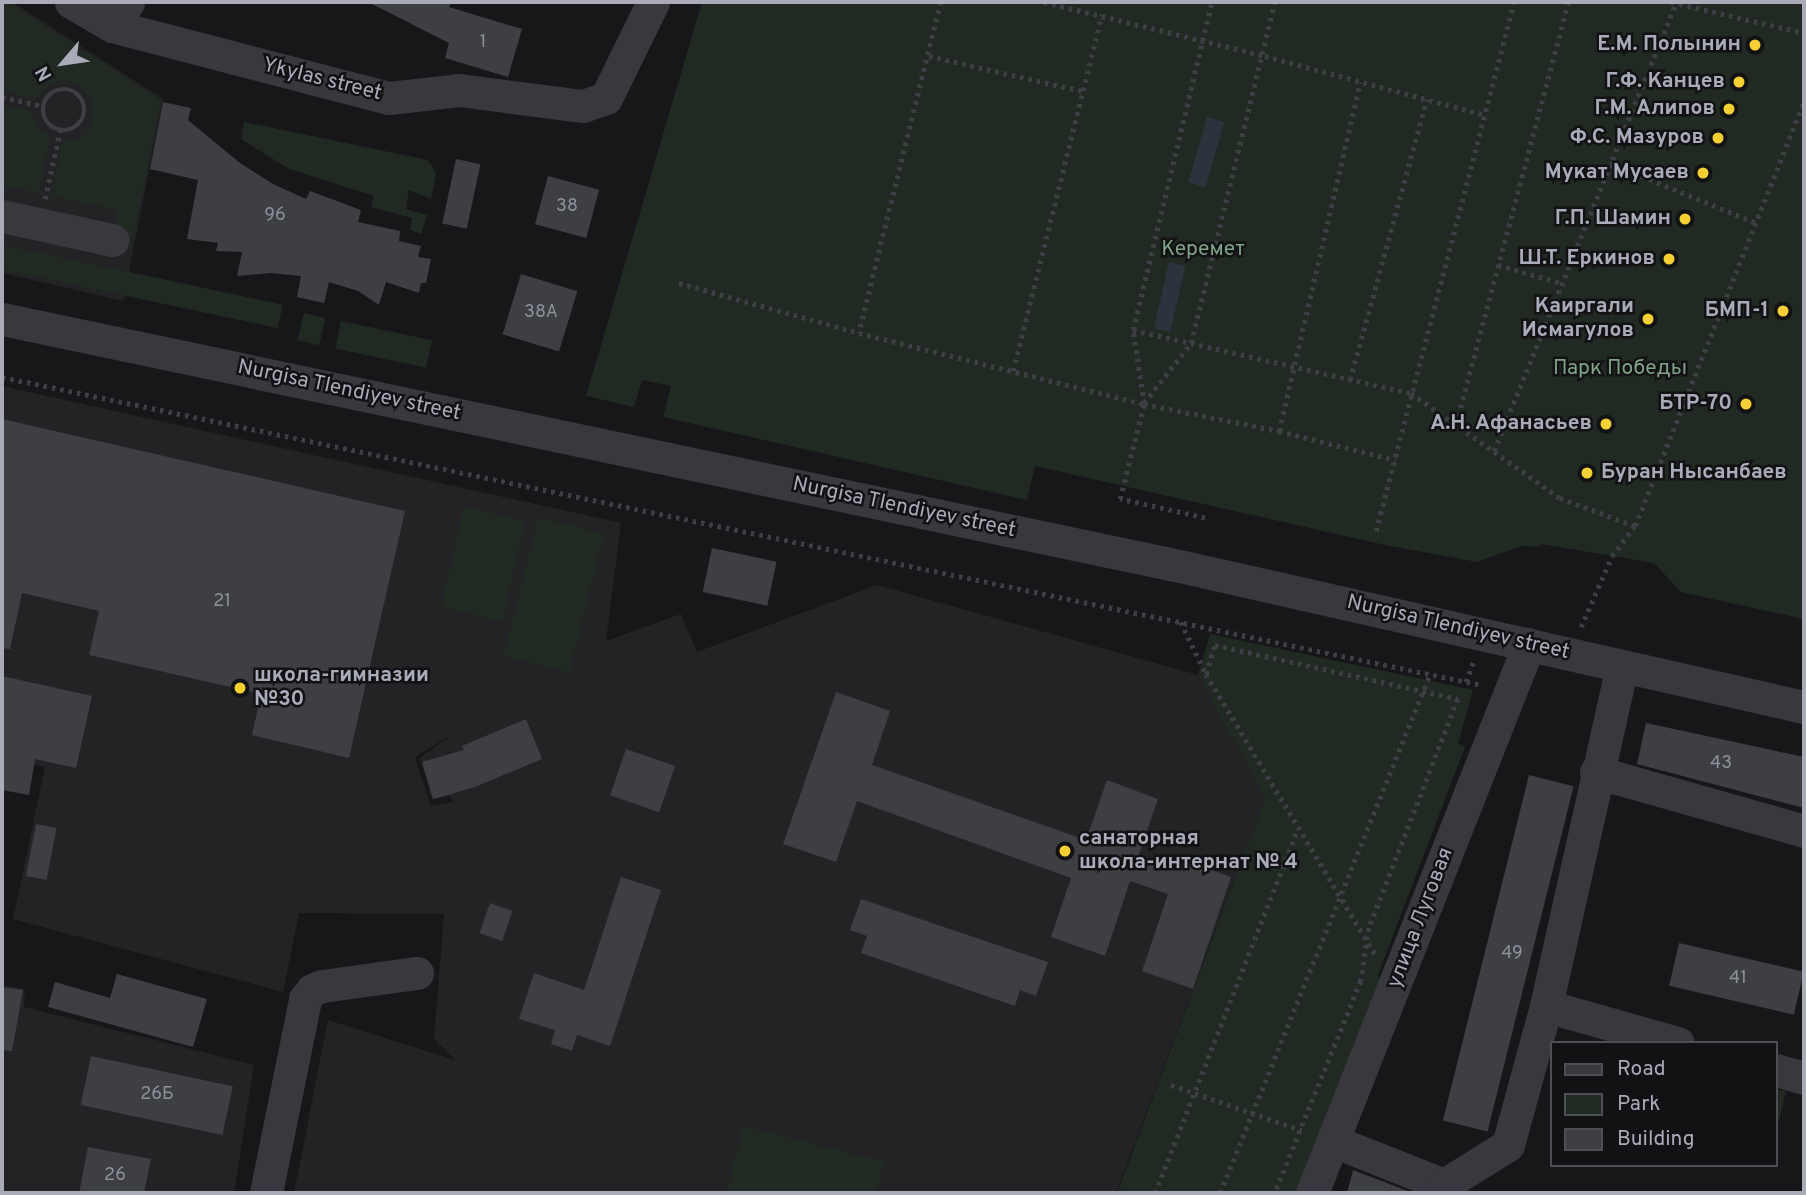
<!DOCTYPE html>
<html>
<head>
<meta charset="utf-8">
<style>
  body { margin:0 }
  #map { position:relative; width:1806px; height:1195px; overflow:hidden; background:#171719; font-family:Overpass,sans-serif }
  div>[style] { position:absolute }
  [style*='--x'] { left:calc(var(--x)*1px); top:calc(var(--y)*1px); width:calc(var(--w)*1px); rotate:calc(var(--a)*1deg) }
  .built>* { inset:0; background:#232326 }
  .green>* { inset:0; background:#212923; transform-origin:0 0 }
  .water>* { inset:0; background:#2d333d; transform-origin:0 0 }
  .building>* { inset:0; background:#3e3f43; transform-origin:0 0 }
  .path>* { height:4.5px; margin-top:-2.25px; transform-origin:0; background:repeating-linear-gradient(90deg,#3e3f45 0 3.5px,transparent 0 8.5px) }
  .path>.ring { margin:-2.25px; padding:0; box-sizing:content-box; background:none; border:4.5px solid #3e3f45; border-radius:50% }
  .minor>* { height:33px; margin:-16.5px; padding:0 16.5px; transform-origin:16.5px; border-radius:16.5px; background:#38383e }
  .dots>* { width:19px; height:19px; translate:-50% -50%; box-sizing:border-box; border:4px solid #121214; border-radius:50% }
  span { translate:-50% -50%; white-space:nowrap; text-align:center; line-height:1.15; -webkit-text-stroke:5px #121214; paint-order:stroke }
  .number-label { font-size:18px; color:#8e909c }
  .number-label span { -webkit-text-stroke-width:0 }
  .poi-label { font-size:21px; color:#a9abb9; font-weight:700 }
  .right { translate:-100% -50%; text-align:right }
  .left { translate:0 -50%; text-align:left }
  .street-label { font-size:21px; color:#a9abb9 }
  .park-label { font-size:21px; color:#80a487 }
  .frame { position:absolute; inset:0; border:4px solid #a9abb9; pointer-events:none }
  .legend { position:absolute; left:1550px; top:1041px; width:228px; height:126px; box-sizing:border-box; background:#121214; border:2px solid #4e4f56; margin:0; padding:9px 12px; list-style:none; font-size:21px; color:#a9abb9 }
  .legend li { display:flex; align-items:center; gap:14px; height:35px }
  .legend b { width:35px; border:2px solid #4e4f56 }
  .north { position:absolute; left:28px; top:28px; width:70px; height:70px; -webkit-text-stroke:5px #121214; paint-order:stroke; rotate:241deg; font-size:19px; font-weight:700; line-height:28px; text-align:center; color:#a9abb9 }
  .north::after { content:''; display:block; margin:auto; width:24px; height:32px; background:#a9abb9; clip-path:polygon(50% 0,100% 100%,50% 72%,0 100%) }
</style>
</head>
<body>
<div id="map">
  <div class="built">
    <i style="clip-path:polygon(2px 2px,12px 2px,163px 99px,123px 301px,2px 273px)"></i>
    <i style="clip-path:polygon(evenodd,2px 386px,621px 523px,606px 641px,681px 614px,697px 652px,877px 585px,1198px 675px,1265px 798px,1116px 1193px,294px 1193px,328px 1020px,455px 1060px,434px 1039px,444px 914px,299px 913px,283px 992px,13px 919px,45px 767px,2px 759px,2px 386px,452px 734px,420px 758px,432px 800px,450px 796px,453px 802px,431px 806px,415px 757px,452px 734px)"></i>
    <i style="clip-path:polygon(2px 985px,25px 989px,24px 1007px,254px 1065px,234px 1193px,2px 1193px)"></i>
  </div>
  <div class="green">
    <i style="clip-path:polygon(2px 2px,8px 2px,161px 100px,131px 248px,111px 245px,118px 210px,51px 196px,63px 141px,72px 142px,82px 137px,91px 126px,94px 112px,92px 100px,81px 86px,69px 81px,59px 80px,50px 84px,35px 99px,2px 91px)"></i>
    <i style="clip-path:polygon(702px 2px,1804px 2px,1804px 619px,1681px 592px,1654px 563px,1541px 544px,1539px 547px,1522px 546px,1477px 562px,1385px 545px,1035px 466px,1027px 500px,663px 417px,671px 386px,642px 380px,634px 407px,586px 396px)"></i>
    <i style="clip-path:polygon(2px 104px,32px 111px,37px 126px,50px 137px,39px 193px,2px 185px)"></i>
    <i style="clip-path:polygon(244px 122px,428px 160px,436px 173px,431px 199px,409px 190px,406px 209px,427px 215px,421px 234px,410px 230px,412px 218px,371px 207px,374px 196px,289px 169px,241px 139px)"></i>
    <i style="left:2px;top:245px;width:287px;height:24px;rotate:12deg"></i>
    <i style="left:304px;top:313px;width:22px;height:28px;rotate:13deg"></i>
    <i style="left:341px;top:321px;width:93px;height:28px;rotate:12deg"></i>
    <i style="left:464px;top:507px;width:63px;height:103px;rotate:13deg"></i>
    <i style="left:538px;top:517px;width:68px;height:143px;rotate:14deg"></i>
    <i style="clip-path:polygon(1210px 634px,1473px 690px,1458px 744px,1465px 747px,1378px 975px,1383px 984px,1298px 1193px,1117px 1193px,1265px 798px,1198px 675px)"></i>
    <i style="clip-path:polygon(1776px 1089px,1786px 1091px,1776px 1133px)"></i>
    <i style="clip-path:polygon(743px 1126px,884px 1162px,877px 1193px,726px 1193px)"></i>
  </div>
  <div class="water">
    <i style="left:1207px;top:117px;width:18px;height:68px;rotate:16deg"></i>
    <i style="left:1169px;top:262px;width:17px;height:68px;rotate:13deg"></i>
  </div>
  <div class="building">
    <i style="clip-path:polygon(368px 2px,452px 2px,449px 7px,522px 29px,508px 77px,445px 58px,449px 43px)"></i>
    <i style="clip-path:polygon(163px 102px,191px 108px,188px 120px,240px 163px,273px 184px,306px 199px,310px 191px,361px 210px,358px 222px,400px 231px,399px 241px,421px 246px,418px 257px,431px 259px,426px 283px,421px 283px,419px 293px,386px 282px,379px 305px,358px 291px,329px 282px,324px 303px,297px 297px,301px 276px,271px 273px,237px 276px,242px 252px,216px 251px,218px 243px,187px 239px,198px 180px,150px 169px)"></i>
    <i style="left:456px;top:159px;width:25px;height:66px;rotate:12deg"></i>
    <i style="left:548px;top:176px;width:53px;height:50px;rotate:15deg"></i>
    <i style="left:521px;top:274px;width:59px;height:63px;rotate:17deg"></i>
    <i style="clip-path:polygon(2px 419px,405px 511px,349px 758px,252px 735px,261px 694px,89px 655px,99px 611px,22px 593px,10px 649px,2px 648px)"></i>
    <i style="left:712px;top:548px;width:66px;height:45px;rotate:12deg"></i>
    <i style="clip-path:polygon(2px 676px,92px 696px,76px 768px,35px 759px,29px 795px,2px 790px)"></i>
    <i style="clip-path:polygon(836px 692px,890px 711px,872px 765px,1086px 840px,1107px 780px,1158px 799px,1138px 857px,1177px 870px,1181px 859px,1231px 877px,1193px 989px,1142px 971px,1168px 894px,1130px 881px,1105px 956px,1051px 937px,1071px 878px,857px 801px,836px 862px,783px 844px)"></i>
    <i style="clip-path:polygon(526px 719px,542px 759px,475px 787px,433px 799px,422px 762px,464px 750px,462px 746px)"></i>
    <i style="clip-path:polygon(1646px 723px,1804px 757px,1804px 808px,1637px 764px)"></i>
    <i style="left:626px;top:749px;width:52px;height:49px;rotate:19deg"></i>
    <i style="left:1529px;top:775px;width:46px;height:356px;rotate:14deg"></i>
    <i style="left:36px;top:824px;width:21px;height:53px;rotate:11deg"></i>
    <i style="clip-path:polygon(621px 877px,661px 890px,610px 1046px,577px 1035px,572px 1051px,551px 1044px,555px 1030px,519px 1019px,534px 973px,584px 990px)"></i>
    <i style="clip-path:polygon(861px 899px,1048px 962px,1036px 996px,1020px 990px,1015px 1006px,861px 953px,867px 936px,850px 930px)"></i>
    <i style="left:490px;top:903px;width:24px;height:32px;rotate:19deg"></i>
    <i style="left:1679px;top:943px;width:128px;height:44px;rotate:13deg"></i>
    <i style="clip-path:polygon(117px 974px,207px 999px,193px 1047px,48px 1007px,55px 982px,110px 998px)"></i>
    <i style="clip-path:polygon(2px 987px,23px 990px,12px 1051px,2px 1050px)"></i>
    <i style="left:91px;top:1056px;width:145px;height:50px;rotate:12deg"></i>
    <i style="clip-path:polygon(88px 1147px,151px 1159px,144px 1193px,79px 1193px)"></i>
    <i style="clip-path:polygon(1353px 1170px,1413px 1193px,1347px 1193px)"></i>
  </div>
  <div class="path">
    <i style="--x:941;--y:2;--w:341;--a:103.9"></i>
    <i style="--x:859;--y:333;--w:294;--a:14"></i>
    <i style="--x:1144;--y:404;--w:138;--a:11.3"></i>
    <i style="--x:1279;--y:431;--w:120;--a:14"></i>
    <i style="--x:1044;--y:2;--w:228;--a:13.7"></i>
    <i style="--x:1265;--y:56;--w:225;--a:15"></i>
    <i style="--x:1671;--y:2;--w:137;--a:13.1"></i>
    <i style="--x:929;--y:56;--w:157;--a:12.9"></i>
    <i class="ring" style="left:43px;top:89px;width:37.5px;height:37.5px"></i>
    <i style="--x:2;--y:97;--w:42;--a:12.4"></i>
    <i style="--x:1610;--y:163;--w:158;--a:22.3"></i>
    <i style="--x:45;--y:199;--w:70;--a:-77.6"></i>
    <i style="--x:1498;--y:265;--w:66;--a:15.9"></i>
    <i style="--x:679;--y:283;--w:187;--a:15.5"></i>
    <i style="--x:1133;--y:330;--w:285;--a:12.8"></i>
    <i style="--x:1411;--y:393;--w:182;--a:35.2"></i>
    <i style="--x:1560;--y:498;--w:80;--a:20.5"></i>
    <i style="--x:1013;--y:371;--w:367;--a:-76"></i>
    <i style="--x:2;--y:377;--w:1512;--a:11.76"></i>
    <i style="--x:1350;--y:380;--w:291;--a:-74.7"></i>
    <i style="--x:1144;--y:403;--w:76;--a:-51.9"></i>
    <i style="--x:1191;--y:343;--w:351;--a:-76.2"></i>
    <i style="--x:1456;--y:424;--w:437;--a:-75.1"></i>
    <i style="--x:1279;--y:431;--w:358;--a:-76.9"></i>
    <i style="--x:1494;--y:451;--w:484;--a:-67.9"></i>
    <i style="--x:1205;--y:518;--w:87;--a:-167.4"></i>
    <i style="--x:1120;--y:499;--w:98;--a:-75.8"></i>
    <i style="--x:1144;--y:404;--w:75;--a:-98.5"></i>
    <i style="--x:1133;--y:330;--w:337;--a:-76.5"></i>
    <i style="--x:1376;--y:531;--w:547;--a:-75.38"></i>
    <i style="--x:1181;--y:622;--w:58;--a:64.3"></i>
    <i style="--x:1206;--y:674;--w:329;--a:58.9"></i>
    <i style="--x:1581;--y:627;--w:77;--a:-66.4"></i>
    <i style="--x:1612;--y:556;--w:38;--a:-53"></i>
    <i style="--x:1635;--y:526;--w:456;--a:-68.3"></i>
    <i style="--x:1206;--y:674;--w:30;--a:-73"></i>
    <i style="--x:1215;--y:645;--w:249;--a:12.5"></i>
    <i style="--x:1458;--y:699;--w:246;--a:111.2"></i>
    <i style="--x:1369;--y:928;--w:54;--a:98.6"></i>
    <i style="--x:1361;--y:981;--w:229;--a:112.1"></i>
    <i style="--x:1466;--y:682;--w:23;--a:-70"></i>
    <i style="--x:1171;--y:1085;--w:138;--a:19.1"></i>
    <i style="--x:1155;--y:1193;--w:391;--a:-68.6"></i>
    <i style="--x:1220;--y:1193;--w:560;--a:-67.97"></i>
  </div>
  <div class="minor">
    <i style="--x:71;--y:2;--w:48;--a:30.3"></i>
    <i style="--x:112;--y:26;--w:286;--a:14.6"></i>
    <i style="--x:389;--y:98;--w:70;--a:-6.5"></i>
    <i style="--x:459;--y:90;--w:125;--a:7.4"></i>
    <i style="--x:583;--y:106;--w:24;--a:-19"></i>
    <i style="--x:606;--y:98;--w:107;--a:-63.9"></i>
    <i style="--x:112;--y:26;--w:29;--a:-56"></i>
    <i style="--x:2;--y:216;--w:113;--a:12.3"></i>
    <i style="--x:2;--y:319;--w:1217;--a:11.85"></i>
    <i style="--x:1193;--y:569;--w:626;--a:12.73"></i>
    <i style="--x:1596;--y:772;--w:216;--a:15.8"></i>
    <i style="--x:1546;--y:1006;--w:137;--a:15.7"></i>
    <i style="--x:1776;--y:1070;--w:29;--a:16"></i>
    <i style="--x:1333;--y:1141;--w:119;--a:21.6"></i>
    <i style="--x:266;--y:1193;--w:198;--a:-78.6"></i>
    <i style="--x:305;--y:999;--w:11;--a:-52"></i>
    <i style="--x:312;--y:990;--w:11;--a:-22"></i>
    <i style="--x:322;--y:986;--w:96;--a:-7.8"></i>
    <i style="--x:1312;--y:1193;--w:590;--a:-68.43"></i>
    <i style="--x:1442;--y:1193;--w:8;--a:-76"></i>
    <i style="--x:1444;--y:1185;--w:75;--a:-32"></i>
    <i style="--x:1508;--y:1145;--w:144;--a:-74.7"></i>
    <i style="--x:1546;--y:1006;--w:347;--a:-77.4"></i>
  </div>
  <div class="dots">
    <i style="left:1755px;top:45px;background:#f4d034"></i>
    <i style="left:1739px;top:82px;background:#f4d034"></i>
    <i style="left:1729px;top:109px;background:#f4d034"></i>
    <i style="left:1718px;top:138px;background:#f4d034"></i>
    <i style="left:1703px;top:173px;background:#f4d034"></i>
    <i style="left:1685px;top:219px;background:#f4d034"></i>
    <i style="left:1669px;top:259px;background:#f4d034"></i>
    <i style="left:1783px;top:311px;background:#f4d034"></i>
    <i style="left:1648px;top:319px;background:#f4d034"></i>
    <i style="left:1746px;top:404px;background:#f4d034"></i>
    <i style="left:1606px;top:424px;background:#f4d034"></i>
    <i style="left:1587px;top:473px;background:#f4d034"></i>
    <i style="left:240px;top:688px;background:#f4d034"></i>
    <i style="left:1065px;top:851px;background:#f4d034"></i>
  </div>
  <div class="number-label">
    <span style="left:483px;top:43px">1</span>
    <span style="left:567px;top:207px">38</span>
    <span style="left:275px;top:216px">96</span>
    <span style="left:541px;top:313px">38А</span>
    <span style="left:222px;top:602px">21</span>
    <span style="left:1721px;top:764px">43</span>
    <span style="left:1512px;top:954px">49</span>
    <span style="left:1738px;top:979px">41</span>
    <span style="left:157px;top:1095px">26Б</span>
    <span style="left:115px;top:1176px">26</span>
  </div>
  <div class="poi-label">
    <span class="right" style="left:1741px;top:45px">Е.М. Полынин</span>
    <span class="right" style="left:1725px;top:82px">Г.Ф. Канцев</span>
    <span class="right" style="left:1715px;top:109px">Г.М. Алипов</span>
    <span class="right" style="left:1704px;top:138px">Ф.С. Мазуров</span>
    <span class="right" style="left:1689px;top:173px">Мукат Мусаев</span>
    <span class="right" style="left:1671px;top:219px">Г.П. Шамин</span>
    <span class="right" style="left:1655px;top:259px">Ш.Т. Еркинов</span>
    <span class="right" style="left:1634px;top:319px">Каиргали<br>Исмагулов</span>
    <span class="right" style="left:1769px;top:311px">БМП-1</span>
    <span class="right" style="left:1732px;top:404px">БТР-70</span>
    <span class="right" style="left:1592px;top:424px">А.Н. Афанасьев</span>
    <span class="left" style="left:1601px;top:473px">Буран Нысанбаев</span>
    <span class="left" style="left:254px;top:688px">школа-гимназии<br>№30</span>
    <span class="left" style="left:1079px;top:851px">санаторная<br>школа-интернат № 4</span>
  </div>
  <div class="street-label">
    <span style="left:322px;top:80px;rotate:14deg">Ykylas street</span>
    <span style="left:349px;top:391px;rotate:12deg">Nurgisa Tlendiyev street</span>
    <span style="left:904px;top:508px;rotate:12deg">Nurgisa Tlendiyev street</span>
    <span style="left:1458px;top:628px;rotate:13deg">Nurgisa Tlendiyev street</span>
    <span style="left:1421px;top:918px;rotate:-69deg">улица Луговая</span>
  </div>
  <div class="park-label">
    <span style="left:1203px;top:250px">Керемет</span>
    <span style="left:1620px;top:369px">Парк Победы</span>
  </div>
  <div class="frame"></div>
  <ul class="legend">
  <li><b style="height:9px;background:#38383e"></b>Road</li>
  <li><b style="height:19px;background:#212923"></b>Park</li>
  <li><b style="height:19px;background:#3e3f43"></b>Building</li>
  </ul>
  <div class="north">N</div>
</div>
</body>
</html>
